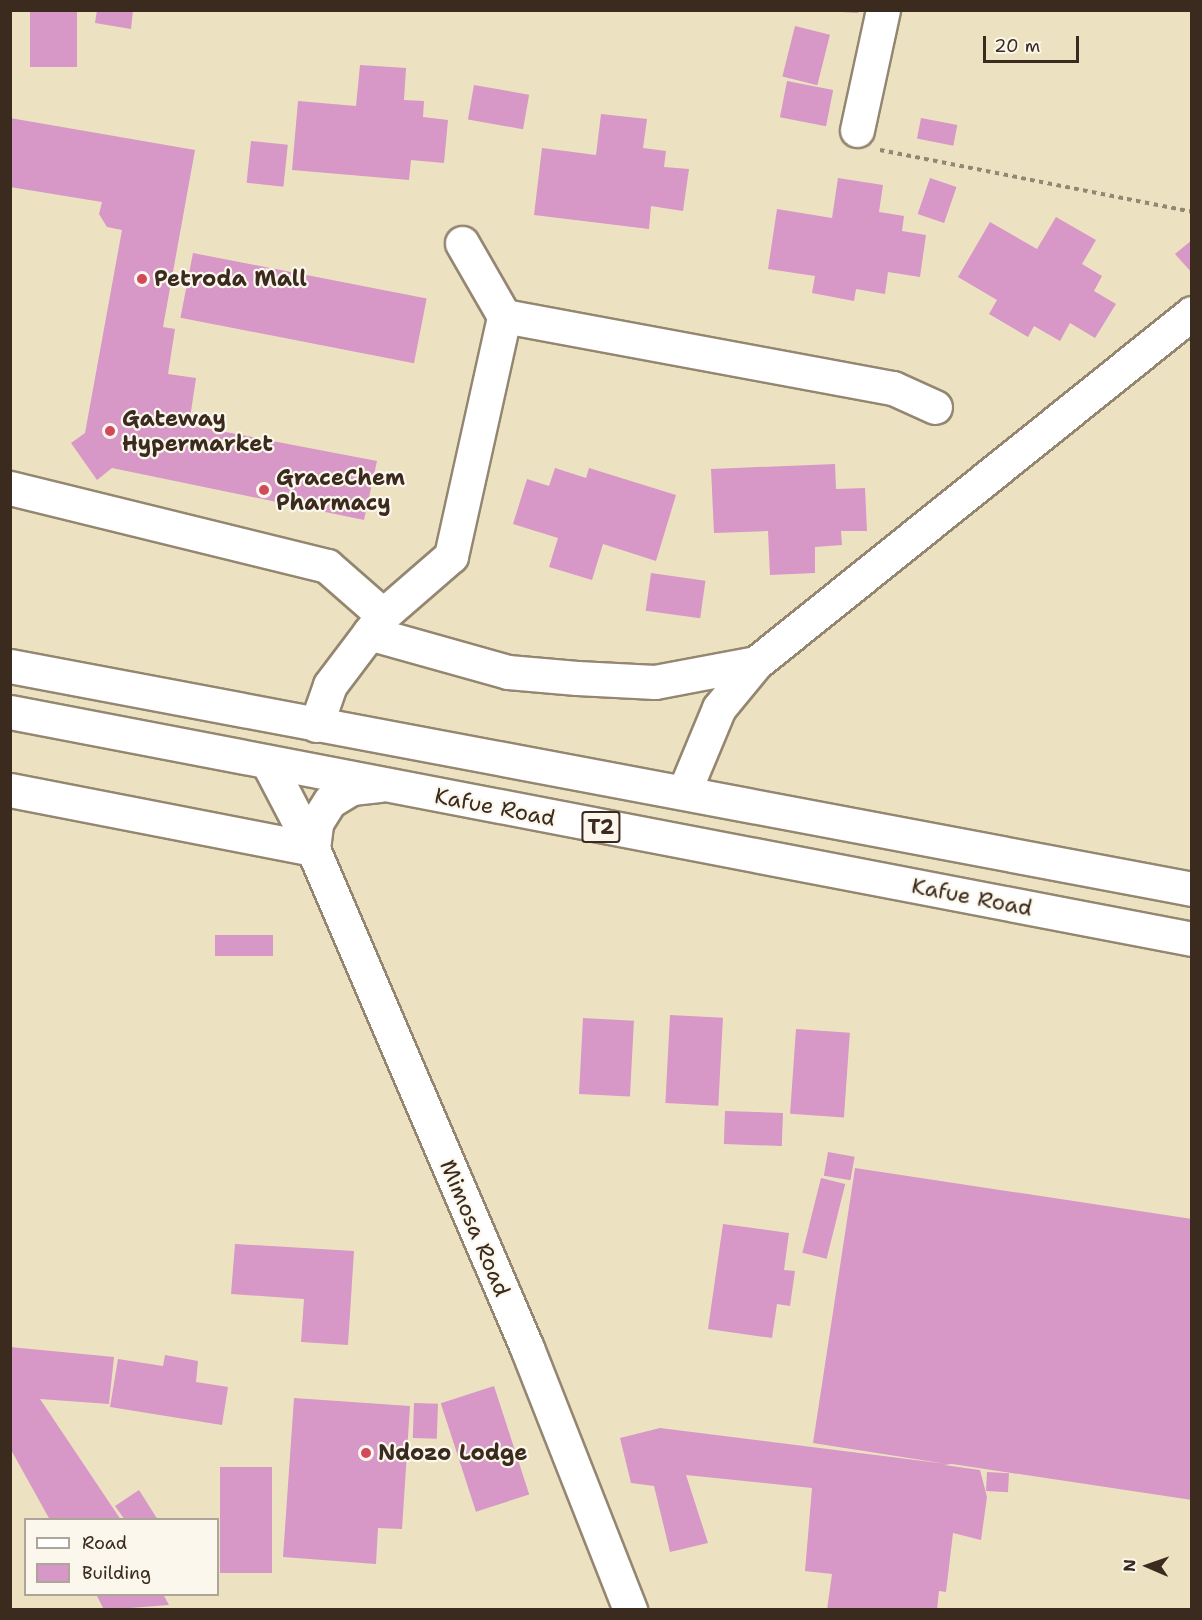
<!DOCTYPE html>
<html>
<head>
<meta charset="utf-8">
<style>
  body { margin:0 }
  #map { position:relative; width:1202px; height:1620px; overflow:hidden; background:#ece2c2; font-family:"Shantell Sans",sans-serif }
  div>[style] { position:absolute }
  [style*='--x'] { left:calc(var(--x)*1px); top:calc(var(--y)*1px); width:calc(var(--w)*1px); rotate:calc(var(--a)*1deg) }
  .building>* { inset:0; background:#d797c7; transform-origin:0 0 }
  .path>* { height:4px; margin-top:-2px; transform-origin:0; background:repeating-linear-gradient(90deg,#948670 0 4.5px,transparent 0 9px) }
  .roads { filter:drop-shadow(2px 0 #948670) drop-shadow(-2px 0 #948670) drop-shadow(0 2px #948670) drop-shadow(0 -2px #948670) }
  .minor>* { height:33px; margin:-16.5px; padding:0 16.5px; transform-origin:16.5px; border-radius:16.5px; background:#fff }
  .highway>* { height:33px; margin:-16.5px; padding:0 16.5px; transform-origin:16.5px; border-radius:16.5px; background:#fff }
  .dots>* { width:16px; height:16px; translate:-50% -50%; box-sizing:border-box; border:3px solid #fbf7ec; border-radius:50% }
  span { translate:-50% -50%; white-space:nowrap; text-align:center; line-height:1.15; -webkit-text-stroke:4.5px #fbf7ec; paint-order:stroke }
  .shield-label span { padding:2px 4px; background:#fbf7ec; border:2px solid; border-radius:4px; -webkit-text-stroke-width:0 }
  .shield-label { font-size:21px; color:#3b2a1e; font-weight:700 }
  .poi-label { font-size:22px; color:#3b2a1e; font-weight:700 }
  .left { translate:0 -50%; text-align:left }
  .street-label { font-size:22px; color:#3b2a1e }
  .frame { position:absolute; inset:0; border:12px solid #3b2a1e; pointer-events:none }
  .legend { position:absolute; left:24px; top:1518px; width:195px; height:78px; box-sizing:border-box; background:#fbf7ec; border:2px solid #aea59a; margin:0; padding:8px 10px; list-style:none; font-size:18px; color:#3b2a1e }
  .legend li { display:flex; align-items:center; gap:12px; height:30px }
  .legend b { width:30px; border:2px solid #aea59a }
  .north { position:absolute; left:1118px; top:1536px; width:60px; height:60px; -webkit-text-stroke:4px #fbf7ec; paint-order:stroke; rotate:272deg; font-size:16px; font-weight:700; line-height:24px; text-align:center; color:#3b2a1e }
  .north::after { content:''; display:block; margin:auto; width:21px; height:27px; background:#3b2a1e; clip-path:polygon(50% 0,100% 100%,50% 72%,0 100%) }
  .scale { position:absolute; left:983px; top:36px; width:96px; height:27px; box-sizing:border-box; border:3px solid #3b2a1e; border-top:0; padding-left:8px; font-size:18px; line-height:21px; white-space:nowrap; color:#3b2a1e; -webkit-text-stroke:4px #fbf7ec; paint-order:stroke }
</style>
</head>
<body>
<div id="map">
  <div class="building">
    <i style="left:30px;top:10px;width:47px;height:57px"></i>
    <i style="clip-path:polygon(97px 10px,133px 10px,131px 29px,95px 23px)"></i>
    <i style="clip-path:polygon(841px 10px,859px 10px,858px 13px,841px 12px)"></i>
    <i style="left:795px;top:26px;width:36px;height:52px;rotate:14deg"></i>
    <i style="clip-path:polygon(360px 65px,406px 68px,404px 100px,424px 101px,423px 117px,448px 120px,444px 163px,411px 160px,409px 180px,292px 170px,298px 101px,356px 106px)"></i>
    <i style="left:787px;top:81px;width:47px;height:37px;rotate:11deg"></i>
    <i style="left:474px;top:85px;width:56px;height:35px;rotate:10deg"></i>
    <i style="clip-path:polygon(601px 114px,647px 119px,643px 148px,666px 151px,664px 167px,689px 169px,683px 211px,651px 206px,649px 229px,534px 215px,542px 148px,596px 155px)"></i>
    <i style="clip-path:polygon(10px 118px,195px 150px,163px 327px,175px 329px,168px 374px,196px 378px,189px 425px,377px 461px,364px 520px,112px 468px,97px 480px,71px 443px,85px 433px,122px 230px,107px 227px,99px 214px,102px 202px,10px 187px)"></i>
    <i style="left:921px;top:118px;width:37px;height:21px;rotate:11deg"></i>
    <i style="left:251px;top:141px;width:37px;height:42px;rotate:6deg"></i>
    <i style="clip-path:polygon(838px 178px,883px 185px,879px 212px,904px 216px,902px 231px,926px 235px,920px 277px,888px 272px,885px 294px,856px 289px,854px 301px,812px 293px,815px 276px,768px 269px,777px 209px,832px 218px)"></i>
    <i style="left:930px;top:178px;width:28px;height:38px;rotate:19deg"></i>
    <i style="clip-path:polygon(1056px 217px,1096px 240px,1082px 264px,1102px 276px,1094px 291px,1116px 304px,1095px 338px,1070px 323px,1060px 341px,1034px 326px,1028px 337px,989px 314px,997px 300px,958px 277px,990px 222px,1037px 249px)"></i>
    <i style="clip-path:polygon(1192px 240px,1192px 273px,1175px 254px)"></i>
    <i style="left:193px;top:253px;width:238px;height:66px;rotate:11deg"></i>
    <i style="clip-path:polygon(835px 464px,836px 489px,865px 488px,867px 531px,841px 531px,842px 545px,815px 547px,815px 573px,770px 575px,768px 531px,714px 533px,711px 469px)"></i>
    <i style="clip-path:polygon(555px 468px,586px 478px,589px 468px,676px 495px,656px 561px,603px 544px,592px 580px,549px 567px,558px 538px,513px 524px,527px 479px,549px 486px)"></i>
    <i style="left:651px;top:573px;width:55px;height:38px;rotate:8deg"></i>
    <i style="left:215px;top:935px;width:58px;height:21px"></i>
    <i style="left:670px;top:1015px;width:53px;height:88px;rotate:3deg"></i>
    <i style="left:583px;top:1018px;width:51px;height:76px;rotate:3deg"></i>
    <i style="left:796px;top:1029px;width:54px;height:85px;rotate:4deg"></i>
    <i style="left:725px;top:1111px;width:58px;height:33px;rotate:2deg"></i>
    <i style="left:828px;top:1152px;width:27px;height:24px;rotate:10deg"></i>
    <i style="clip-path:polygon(855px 1168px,1192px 1219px,1192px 1500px,952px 1464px,944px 1465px,980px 1470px,987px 1497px,981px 1540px,953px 1533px,946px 1592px,939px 1591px,937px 1610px,827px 1610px,832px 1574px,805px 1571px,812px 1488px,686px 1475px,708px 1543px,670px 1552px,654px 1486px,631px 1483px,620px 1438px,660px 1428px,947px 1464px,813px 1443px)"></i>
    <i style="left:821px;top:1178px;width:25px;height:77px;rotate:14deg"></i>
    <i style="clip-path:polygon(723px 1224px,789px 1233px,784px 1270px,795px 1271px,790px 1306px,777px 1304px,772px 1338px,708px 1329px)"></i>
    <i style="clip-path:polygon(235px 1244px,354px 1251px,348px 1345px,301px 1342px,304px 1299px,231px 1294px)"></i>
    <i style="clip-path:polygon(10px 1347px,114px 1357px,109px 1404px,40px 1399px,121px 1520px,50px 1520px,10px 1448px)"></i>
    <i style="clip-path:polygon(165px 1355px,198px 1361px,196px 1382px,228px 1387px,222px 1425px,110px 1407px,118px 1359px,163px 1366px)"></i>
    <i style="left:494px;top:1386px;width:114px;height:56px;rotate:72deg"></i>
    <i style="clip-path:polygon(294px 1398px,410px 1406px,402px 1529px,378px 1528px,376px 1564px,283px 1557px)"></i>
    <i style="left:414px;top:1403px;width:24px;height:35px;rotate:2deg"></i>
    <i style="left:272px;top:1467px;width:106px;height:52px;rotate:90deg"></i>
    <i style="left:987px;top:1472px;width:22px;height:19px;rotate:3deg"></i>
    <i style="clip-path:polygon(139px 1490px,158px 1520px,125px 1520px,115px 1506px)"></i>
    <i style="clip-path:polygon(96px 1594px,163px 1594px,169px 1605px,104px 1610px)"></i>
  </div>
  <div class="path">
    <i style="--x:880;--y:150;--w:318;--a:11.2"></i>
  </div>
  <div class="roads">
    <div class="minor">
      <i style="--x:857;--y:130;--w:123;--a:-77.8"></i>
      <i style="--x:462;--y:243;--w:84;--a:60.1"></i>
      <i style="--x:10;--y:488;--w:326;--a:13.8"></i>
      <i style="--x:327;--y:566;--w:74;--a:41.2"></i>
      <i style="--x:369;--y:633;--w:144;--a:15.7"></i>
      <i style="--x:508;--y:672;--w:69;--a:5"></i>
      <i style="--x:577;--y:678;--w:78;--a:2.9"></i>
      <i style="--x:655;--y:682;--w:103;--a:-10.7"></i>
      <i style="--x:316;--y:725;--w:42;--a:-70.7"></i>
      <i style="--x:330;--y:685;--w:88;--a:-52.9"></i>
      <i style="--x:383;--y:615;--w:90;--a:-40.9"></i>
      <i style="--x:451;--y:556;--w:246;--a:-77.5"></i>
      <i style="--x:504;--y:316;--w:396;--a:10.5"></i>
      <i style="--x:893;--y:388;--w:46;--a:24.3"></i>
      <i style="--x:268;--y:763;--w:97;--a:62.4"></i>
      <i style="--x:313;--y:849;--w:543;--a:66.79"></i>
      <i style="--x:527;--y:1348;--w:282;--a:68.5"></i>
      <i style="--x:10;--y:790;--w:309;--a:11"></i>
      <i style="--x:684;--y:792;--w:91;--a:-67.4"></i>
      <i style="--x:719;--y:708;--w:58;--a:-50.6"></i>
      <i style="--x:756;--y:663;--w:559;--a:-38.76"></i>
      <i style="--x:313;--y:849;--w:26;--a:-83"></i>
      <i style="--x:316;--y:823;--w:26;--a:-58"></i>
      <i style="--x:330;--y:801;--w:26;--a:-31"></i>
      <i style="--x:352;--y:788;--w:27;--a:-6"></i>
    </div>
    <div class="highway">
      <i style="--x:10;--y:666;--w:1203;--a:10.68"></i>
      <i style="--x:10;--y:712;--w:1204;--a:10.87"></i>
    </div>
  </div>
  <div class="dots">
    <i style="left:142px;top:279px;background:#d1495b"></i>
    <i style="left:110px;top:431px;background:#d1495b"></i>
    <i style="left:264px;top:490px;background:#d1495b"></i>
    <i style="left:366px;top:1453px;background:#d1495b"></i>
  </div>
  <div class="shield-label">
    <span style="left:601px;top:827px">T2</span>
  </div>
  <div class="poi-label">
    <span class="left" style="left:154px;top:279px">Petroda Mall</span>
    <span class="left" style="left:122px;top:431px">Gateway<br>Hypermarket</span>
    <span class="left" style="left:276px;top:490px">GraceChem<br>Pharmacy</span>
    <span class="left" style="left:378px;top:1453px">Ndozo Lodge</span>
  </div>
  <div class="street-label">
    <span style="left:495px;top:807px;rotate:11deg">Kafue Road</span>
    <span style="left:972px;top:897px;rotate:11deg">Kafue Road</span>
    <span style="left:475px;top:1228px;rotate:67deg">Mimosa Road</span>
  </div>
  <div class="frame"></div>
  <ul class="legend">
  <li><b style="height:8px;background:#fff"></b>Road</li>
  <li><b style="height:16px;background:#d797c7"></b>Building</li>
  </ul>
  <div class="north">N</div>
  <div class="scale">20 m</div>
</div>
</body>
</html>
